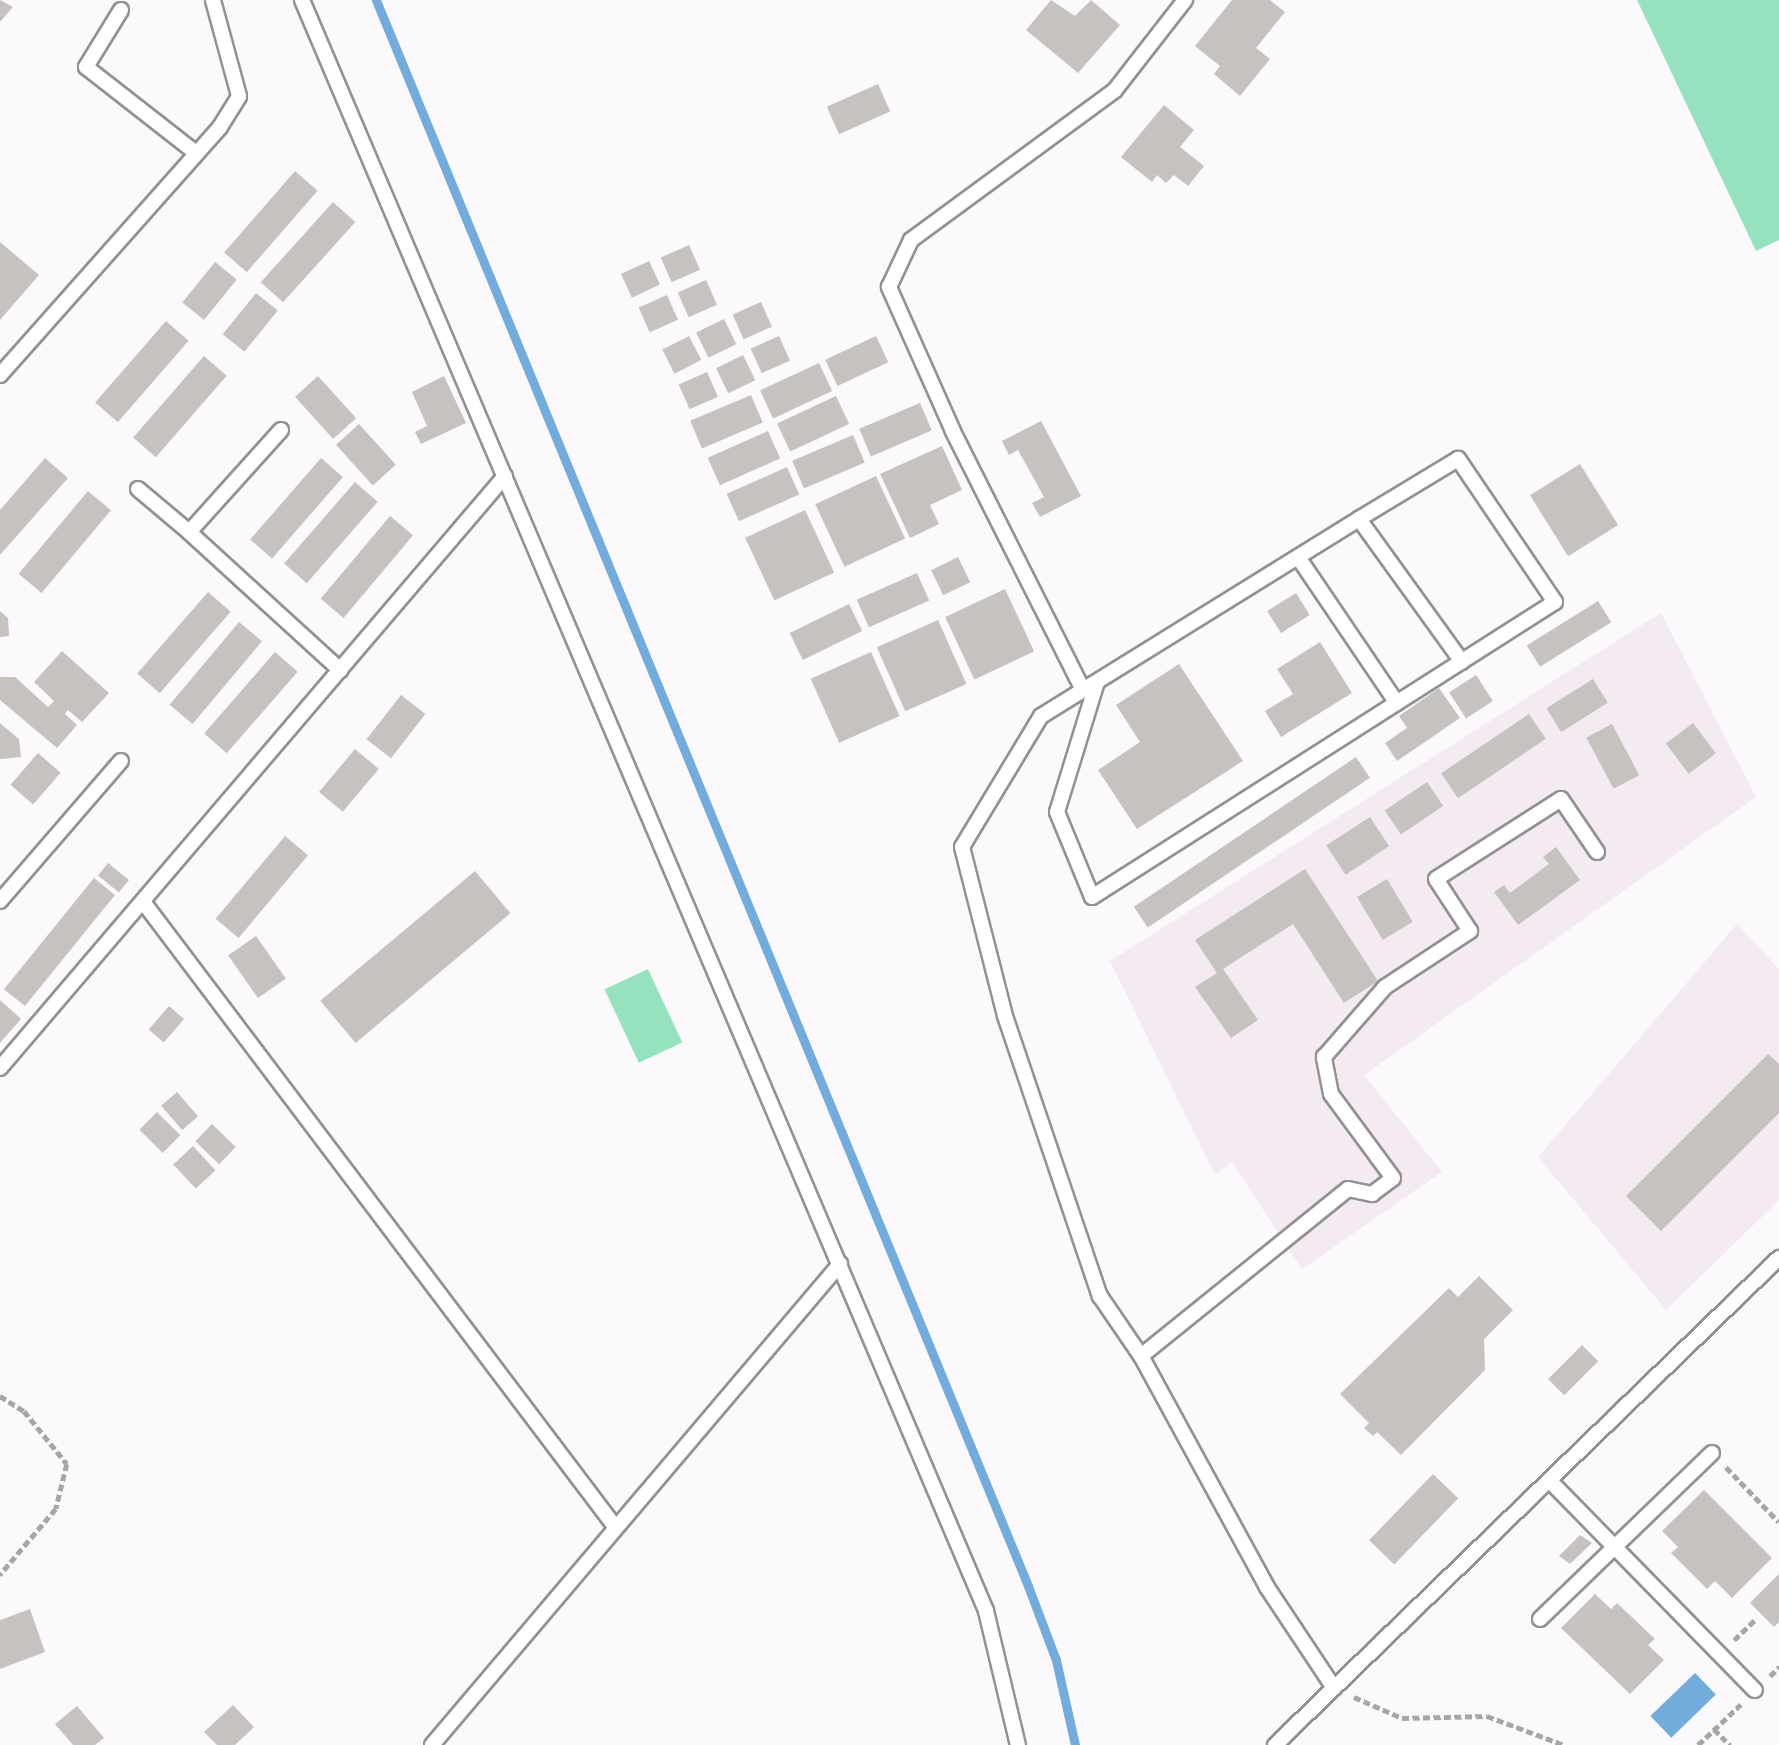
<!DOCTYPE html>
<html>
<head>
<meta charset="utf-8">
<style>
  body { margin:0 }
  #map { position:relative; width:1779px; height:1745px; overflow:hidden; background:#fcf9fc; font-family:Helvetica,sans-serif }
  div>[style] { position:absolute }
  [style*='--x'] { left:calc(var(--x)*1px); top:calc(var(--y)*1px); width:calc(var(--w)*1px); rotate:calc(var(--a)*1deg) }
  .built>* { inset:0; background:#f3eaf2 }
  .green>* { inset:0; background:#96e2bf; transform-origin:0 0 }
  .water>* { inset:0; background:#72acdd; transform-origin:0 0 }
  .stream>* { height:9px; margin:-4.5px; padding:0 4.5px; transform-origin:4.5px; border-radius:4.5px; background:#72acdd }
  .building>* { inset:0; background:#c5c2c0; transform-origin:0 0 }
  .path>* { height:4.5px; margin-top:-2.25px; transform-origin:0; background:repeating-linear-gradient(90deg,#a8a5a8 0 7px,transparent 0 10.5px) }
  .roads { filter:drop-shadow(2px 0 #939193) drop-shadow(-2px 0 #939193) drop-shadow(0 2px #939193) drop-shadow(0 -2px #939193) }
  .service>* { height:14px; margin:-7px; padding:0 7px; transform-origin:7px; border-radius:7px; background:#fff }
  span { translate:-50% -50%; white-space:nowrap; text-align:center; line-height:1.15; -webkit-text-stroke:7px #fcf9fc; paint-order:stroke }
</style>
</head>
<body>
<div id="map">
  <div class="built">
    <i style="clip-path:polygon(1661px 613px,1756px 797px,1364px 1075px,1442px 1172px,1302px 1269px,1232px 1162px,1215px 1175px,1110px 961px)"></i>
    <i style="clip-path:polygon(1737px 924px,1779px 969px,1779px 1200px,1666px 1310px,1538px 1157px)"></i>
  </div>
  <div class="green">
    <i style="clip-path:polygon(1637px 0,1779px 0,1779px 240px,1756px 251px)"></i>
    <i style="left:648px;top:969px;width:81px;height:48px;rotate:65deg"></i>
  </div>
  <div class="water">
    <i style="left:1695px;top:1673px;width:30px;height:62px;rotate:46deg"></i>
  </div>
  <div class="stream">
    <i style="--x:376;--y:0;--w:1715;--a:67.65"></i>
    <i style="--x:1028;--y:1586;--w:79;--a:69.3"></i>
    <i style="--x:1056;--y:1660;--w:87;--a:77.4"></i>
  </div>
  <div class="building">
    <i style="clip-path:polygon(0 0,13px 7px,0 22px)"></i>
    <i style="clip-path:polygon(1051px 0,1075px 16px,1091px 0,1120px 25px,1078px 73px,1026px 30px)"></i>
    <i style="clip-path:polygon(1232px 0,1270px 0,1285px 12px,1256px 48px,1270px 59px,1240px 96px,1214px 74px,1220px 66px,1195px 46px)"></i>
    <i style="left:878px;top:84px;width:30px;height:56px;rotate:66deg"></i>
    <i style="clip-path:polygon(1164px 105px,1194px 130px,1180px 147px,1204px 166px,1188px 186px,1174px 175px,1166px 183px,1157px 175px,1152px 182px,1121px 157px)"></i>
    <i style="left:295px;top:171px;width:30px;height:108px;rotate:41deg"></i>
    <i style="left:333px;top:202px;width:30px;height:108px;rotate:42deg"></i>
    <i style="clip-path:polygon(0 242px,39px 275px,0 320px)"></i>
    <i style="left:689px;top:245px;width:27px;height:31px;rotate:66deg"></i>
    <i style="left:649px;top:261px;width:26px;height:31px;rotate:65deg"></i>
    <i style="left:215px;top:262px;width:28px;height:52px;rotate:39deg"></i>
    <i style="left:706px;top:280px;width:27px;height:31px;rotate:66deg"></i>
    <i style="left:256px;top:293px;width:28px;height:53px;rotate:39deg"></i>
    <i style="left:667px;top:295px;width:27px;height:31px;rotate:66deg"></i>
    <i style="left:761px;top:302px;width:27px;height:31px;rotate:66deg"></i>
    <i style="left:724px;top:319px;width:28px;height:31px;rotate:64deg"></i>
    <i style="left:166px;top:321px;width:30px;height:108px;rotate:41deg"></i>
    <i style="left:689px;top:336px;width:27px;height:30px;rotate:63deg"></i>
    <i style="left:779px;top:336px;width:27px;height:31px;rotate:66deg"></i>
    <i style="left:876px;top:336px;width:29px;height:56px;rotate:65deg"></i>
    <i style="left:743px;top:355px;width:28px;height:30px;rotate:64deg"></i>
    <i style="left:204px;top:356px;width:30px;height:108px;rotate:41deg"></i>
    <i style="left:819px;top:363px;width:31px;height:65px;rotate:65deg"></i>
    <i style="left:707px;top:372px;width:27px;height:31px;rotate:66deg"></i>
    <i style="left:318px;top:376px;width:57px;height:31px;rotate:48deg"></i>
    <i style="clip-path:polygon(444px 376px,466px 423px,421px 444px,415px 432px,427px 426px,412px 392px)"></i>
    <i style="left:751px;top:395px;width:30px;height:66px;rotate:67deg"></i>
    <i style="left:836px;top:396px;width:31px;height:65px;rotate:65deg"></i>
    <i style="left:920px;top:403px;width:30px;height:66px;rotate:67deg"></i>
    <i style="clip-path:polygon(1041px 421px,1081px 496px,1040px 517px,1032px 503px,1044px 497px,1018px 450px,1009px 455px,1002px 441px)"></i>
    <i style="left:359px;top:424px;width:55px;height:31px;rotate:48deg"></i>
    <i style="left:768px;top:431px;width:30px;height:66px;rotate:66deg"></i>
    <i style="left:853px;top:435px;width:30px;height:66px;rotate:67deg"></i>
    <i style="clip-path:polygon(942px 446px,962px 490px,930px 505px,939px 524px,910px 538px,880px 474px)"></i>
    <i style="clip-path:polygon(45px 458px,68px 478px,0 555px,0 510px)"></i>
    <i style="left:321px;top:458px;width:29px;height:108px;rotate:41deg"></i>
    <i style="left:1580px;top:464px;width:72px;height:59px;rotate:58deg"></i>
    <i style="left:787px;top:467px;width:30px;height:66px;rotate:66deg"></i>
    <i style="left:876px;top:476px;width:69px;height:67px;rotate:65deg"></i>
    <i style="left:355px;top:482px;width:30px;height:108px;rotate:41deg"></i>
    <i style="left:88px;top:491px;width:30px;height:108px;rotate:40deg"></i>
    <i style="left:805px;top:510px;width:69px;height:66px;rotate:65deg"></i>
    <i style="left:390px;top:516px;width:30px;height:108px;rotate:40deg"></i>
    <i style="left:958px;top:557px;width:28px;height:30px;rotate:64deg"></i>
    <i style="left:917px;top:573px;width:30px;height:66px;rotate:66deg"></i>
    <i style="left:1005px;top:589px;width:69px;height:66px;rotate:65deg"></i>
    <i style="left:208px;top:592px;width:30px;height:108px;rotate:41deg"></i>
    <i style="left:1296px;top:593px;width:26px;height:34px;rotate:58deg"></i>
    <i style="left:1598px;top:601px;width:25px;height:84px;rotate:58deg"></i>
    <i style="left:849px;top:604px;width:30px;height:66px;rotate:64deg"></i>
    <i style="clip-path:polygon(0 611px,8px 618px,9px 636px,0 637px)"></i>
    <i style="left:938px;top:620px;width:70px;height:67px;rotate:66deg"></i>
    <i style="left:239px;top:622px;width:30px;height:108px;rotate:40deg"></i>
    <i style="clip-path:polygon(1320px 642px,1352px 693px,1281px 737px,1265px 711px,1293px 694px,1277px 669px)"></i>
    <i style="clip-path:polygon(62px 651px,109px 693px,82px 722px,68px 710px,65px 714px,77px 725px,57px 748px,0 700px,0 677px,15px 677px,48px 707px,54px 701px,34px 682px)"></i>
    <i style="left:275px;top:652px;width:30px;height:108px;rotate:41deg"></i>
    <i style="left:871px;top:652px;width:70px;height:66px;rotate:66deg"></i>
    <i style="clip-path:polygon(1179px 664px,1243px 761px,1137px 829px,1098px 770px,1140px 742px,1116px 705px)"></i>
    <i style="left:1476px;top:675px;width:31px;height:32px;rotate:57deg"></i>
    <i style="left:1593px;top:679px;width:28px;height:55px;rotate:58deg"></i>
    <i style="clip-path:polygon(1439px 688px,1460px 718px,1397px 761px,1385px 743px,1407px 728px,1399px 716px)"></i>
    <i style="left:401px;top:695px;width:31px;height:56px;rotate:38deg"></i>
    <i style="left:1529px;top:714px;width:30px;height:106px;rotate:56deg"></i>
    <i style="clip-path:polygon(0 723px,19px 739px,21px 757px,0 759px)"></i>
    <i style="left:1693px;top:723px;width:38px;height:34px;rotate:53deg"></i>
    <i style="left:1612px;top:724px;width:58px;height:29px;rotate:62deg"></i>
    <i style="left:355px;top:749px;width:31px;height:56px;rotate:40deg"></i>
    <i style="left:38px;top:753px;width:30px;height:42px;rotate:41deg"></i>
    <i style="left:1356px;top:757px;width:25px;height:268px;rotate:56deg"></i>
    <i style="left:1427px;top:782px;width:29px;height:51px;rotate:56deg"></i>
    <i style="left:1370px;top:817px;width:35px;height:52px;rotate:57deg"></i>
    <i style="left:285px;top:836px;width:30px;height:108px;rotate:40deg"></i>
    <i style="clip-path:polygon(1556px 847px,1580px 880px,1518px 925px,1494px 892px,1504px 885px,1510px 893px,1549px 864px,1543px 857px)"></i>
    <i style="left:108px;top:863px;width:27px;height:16px;rotate:39deg"></i>
    <i style="clip-path:polygon(1305px 869px,1378px 981px,1344px 1003px,1293px 924px,1223px 969px,1258px 1020px,1231px 1038px,1195px 987px,1217px 973px,1195px 940px)"></i>
    <i style="left:475px;top:871px;width:55px;height:202px;rotate:50deg"></i>
    <i style="left:94px;top:878px;width:27px;height:143px;rotate:39deg"></i>
    <i style="left:1387px;top:879px;width:50px;height:35px;rotate:59deg"></i>
    <i style="left:256px;top:936px;width:52px;height:34px;rotate:55deg"></i>
    <i style="clip-path:polygon(0 1000px,21px 1019px,0 1043px)"></i>
    <i style="left:169px;top:1006px;width:20px;height:31px;rotate:41deg"></i>
    <i style="clip-path:polygon(1768px 1054px,1779px 1064px,1779px 1113px,1661px 1231px,1626px 1196px)"></i>
    <i style="left:177px;top:1092px;width:32px;height:21px;rotate:49deg"></i>
    <i style="left:157px;top:1112px;width:33px;height:25px;rotate:45deg"></i>
    <i style="left:212px;top:1124px;width:33px;height:24px;rotate:44deg"></i>
    <i style="left:193px;top:1146px;width:33px;height:27px;rotate:47deg"></i>
    <i style="clip-path:polygon(1479px 1276px,1513px 1310px,1484px 1339px,1485px 1370px,1401px 1455px,1377px 1432px,1373px 1436px,1364px 1428px,1369px 1423px,1340px 1394px,1449px 1288px,1458px 1297px)"></i>
    <i style="left:1582px;top:1345px;width:23px;height:48px;rotate:45deg"></i>
    <i style="left:1433px;top:1474px;width:35px;height:92px;rotate:44deg"></i>
    <i style="clip-path:polygon(1704px 1490px,1772px 1558px,1732px 1598px,1715px 1581px,1707px 1589px,1671px 1553px,1678px 1547px,1662px 1531px)"></i>
    <i style="clip-path:polygon(1580px 1535px,1592px 1543px,1570px 1564px,1559px 1556px)"></i>
    <i style="clip-path:polygon(1779px 1574px,1779px 1622px,1774px 1627px,1750px 1603px)"></i>
    <i style="clip-path:polygon(1595px 1594px,1611px 1609px,1617px 1603px,1655px 1639px,1648px 1645px,1664px 1660px,1630px 1694px,1561px 1628px)"></i>
    <i style="clip-path:polygon(30px 1609px,45px 1652px,0 1669px,0 1620px)"></i>
    <i style="clip-path:polygon(233px 1705px,254px 1727px,235px 1745px,217px 1745px,204px 1732px)"></i>
    <i style="clip-path:polygon(77px 1706px,104px 1738px,95px 1745px,73px 1745px,55px 1724px)"></i>
  </div>
  <div class="path">
    <i style="--x:0;--y:1396;--w:28;--a:32"></i>
    <i style="--x:24;--y:1411;--w:68;--a:50.9"></i>
    <i style="--x:67;--y:1464;--w:46;--a:103.7"></i>
    <i style="--x:56;--y:1509;--w:87;--a:130.3"></i>
    <i style="--x:1726;--y:1467;--w:76;--a:46.1"></i>
    <i style="--x:1734;--y:1640;--w:30;--a:-44"></i>
    <i style="--x:1770;--y:1676;--w:13;--a:-45"></i>
    <i style="--x:1354;--y:1697;--w:52;--a:23.6"></i>
    <i style="--x:1402;--y:1718;--w:85;--a:-1.3"></i>
    <i style="--x:1487;--y:1716;--w:82;--a:20.6"></i>
    <i style="--x:1714;--y:1729;--w:23;--a:45"></i>
    <i style="--x:1698;--y:1745;--w:59;--a:-43.6"></i>
  </div>
  <div class="roads">
    <div class="service">
      <i style="--x:302;--y:0;--w:1750;--a:66.99"></i>
      <i style="--x:986;--y:1611;--w:138;--a:76.6"></i>
      <i style="--x:121;--y:10;--w:67;--a:121.6"></i>
      <i style="--x:86;--y:67;--w:140;--a:38"></i>
      <i style="--x:0;--y:375;--w:332;--a:-48.4"></i>
      <i style="--x:220;--y:127;--w:36;--a:-58"></i>
      <i style="--x:239;--y:96;--w:99;--a:-105.2"></i>
      <i style="--x:281;--y:430;--w:137;--a:132"></i>
      <i style="--x:189;--y:532;--w:205;--a:42.4"></i>
      <i style="--x:138;--y:489;--w:67;--a:40.1"></i>
      <i style="--x:1359;--y:519;--w:176;--a:54.2"></i>
      <i style="--x:1298;--y:557;--w:176;--a:55.9"></i>
      <i style="--x:1097;--y:682;--w:136;--a:107.1"></i>
      <i style="--x:1057;--y:812;--w:92;--a:67.6"></i>
      <i style="--x:1092;--y:897;--w:549;--a:-32.5"></i>
      <i style="--x:1555;--y:602;--w:173;--a:-124.1"></i>
      <i style="--x:1458;--y:459;--w:116;--a:148.8"></i>
      <i style="--x:1359;--y:519;--w:374;--a:148.2"></i>
      <i style="--x:1041;--y:716;--w:153;--a:121.1"></i>
      <i style="--x:962;--y:847;--w:174;--a:75.7"></i>
      <i style="--x:1005;--y:1016;--w:296;--a:71.3"></i>
      <i style="--x:1100;--y:1296;--w:73;--a:55.7"></i>
      <i style="--x:1083;--y:690;--w:290;--a:-116.7"></i>
      <i style="--x:953;--y:431;--w:158;--a:-114"></i>
      <i style="--x:889;--y:287;--w:52;--a:-64.9"></i>
      <i style="--x:911;--y:240;--w:253;--a:-36.3"></i>
      <i style="--x:1115;--y:90;--w:114;--a:-52.1"></i>
      <i style="--x:0;--y:901;--w:185;--a:-49.2"></i>
      <i style="--x:144;--y:903;--w:783;--a:52.94"></i>
      <i style="--x:0;--y:1068;--w:778;--a:-49.53"></i>
      <i style="--x:1549;--y:1480;--w:294;--a:45.6"></i>
      <i style="--x:1540;--y:1619;--w:239;--a:-44"></i>
      <i style="--x:1334;--y:1688;--w:121;--a:-123.6"></i>
      <i style="--x:1267;--y:1587;--w:263;--a:-118.6"></i>
      <i style="--x:1141;--y:1356;--w:266;--a:-38.9"></i>
      <i style="--x:1348;--y:1189;--w:25;--a:12"></i>
      <i style="--x:1372;--y:1194;--w:26;--a:-37"></i>
      <i style="--x:1393;--y:1178;--w:104;--a:-126.4"></i>
      <i style="--x:1331;--y:1094;--w:38;--a:-101"></i>
      <i style="--x:1324;--y:1057;--w:93;--a:-48.9"></i>
      <i style="--x:1385;--y:987;--w:102;--a:-33.4"></i>
      <i style="--x:1470;--y:931;--w:62;--a:-123.2"></i>
      <i style="--x:1436;--y:879;--w:148;--a:-32.6"></i>
      <i style="--x:1561;--y:799;--w:64;--a:55.8"></i>
      <i style="--x:432;--y:1745;--w:631;--a:-49.69"></i>
      <i style="--x:1275;--y:1745;--w:701;--a:-44.02"></i>
    </div>
  </div>
</div>
</body>
</html>
